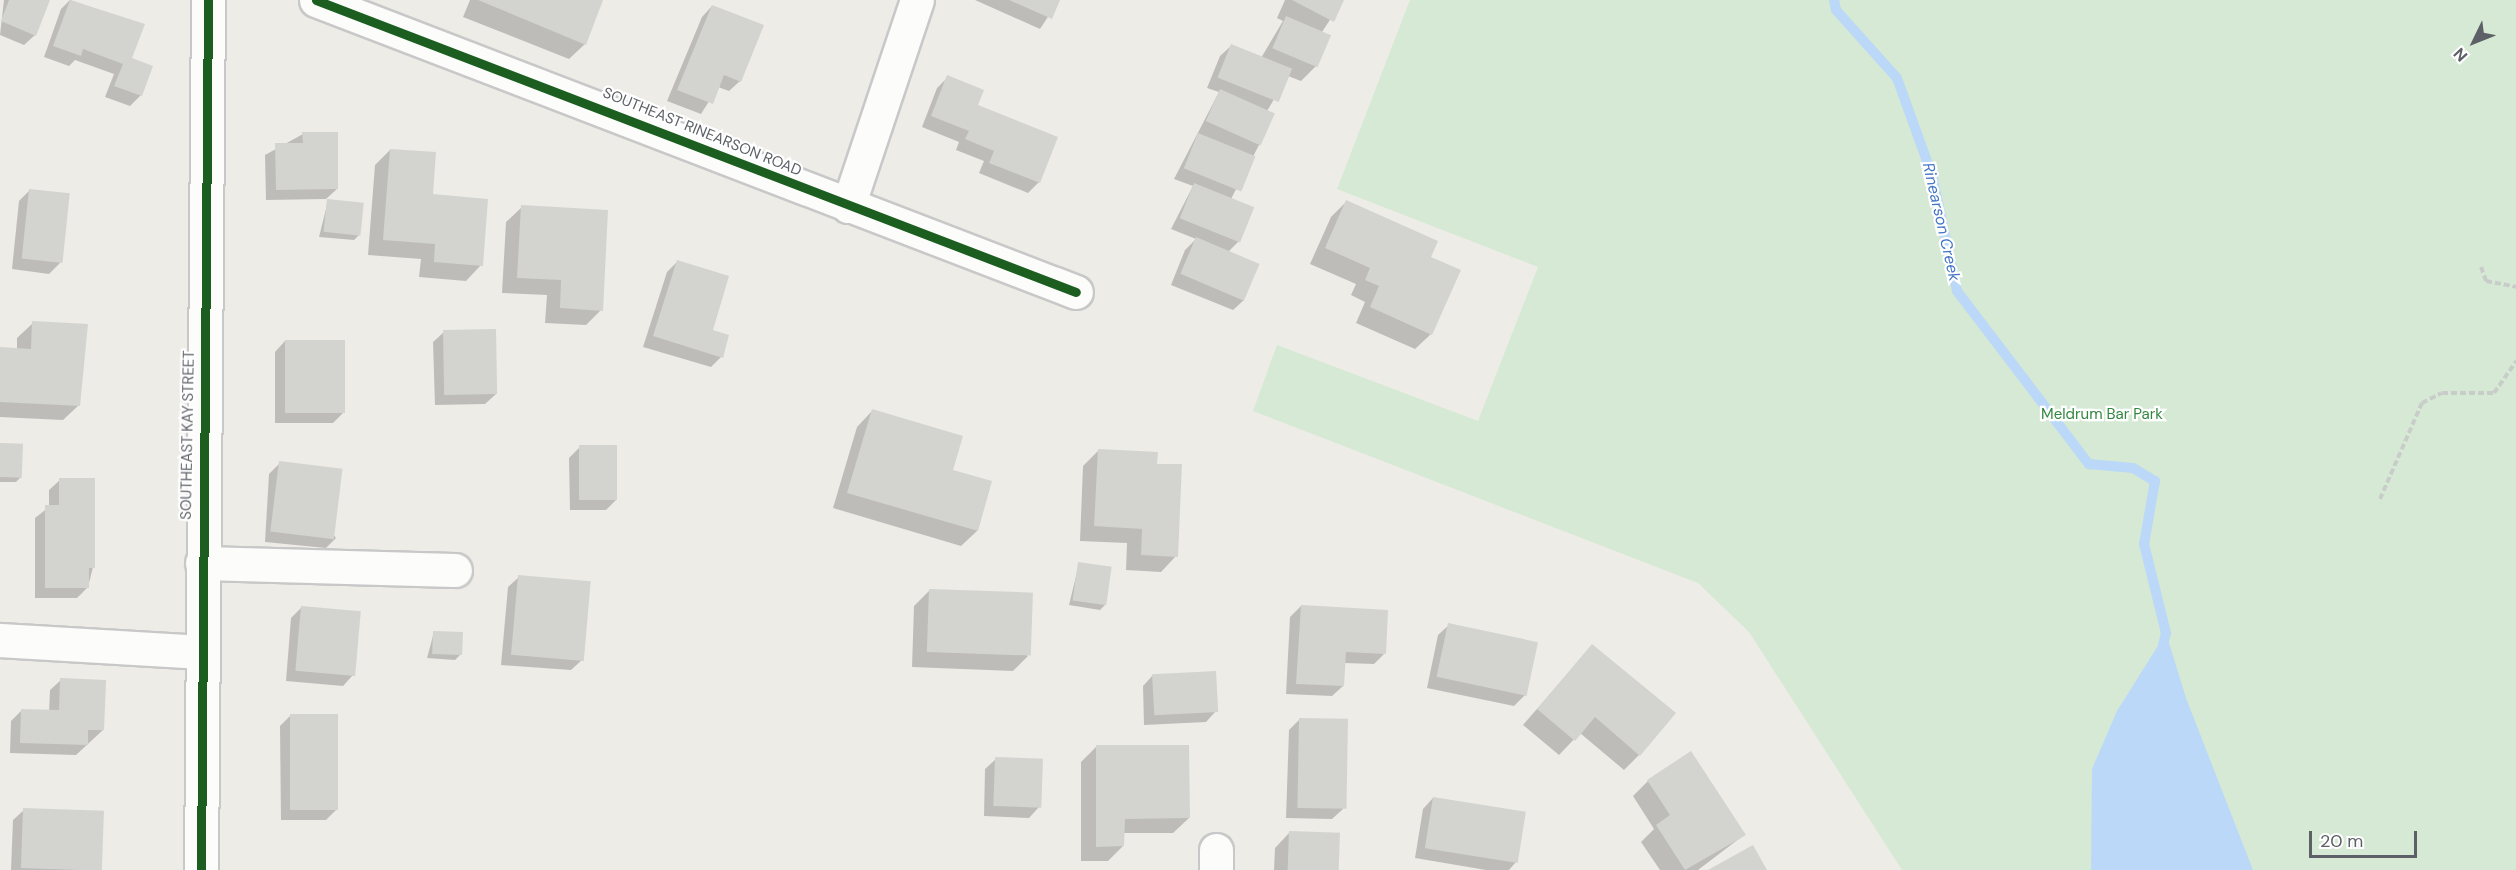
<!DOCTYPE html>
<html>
<head>
<meta charset="utf-8">
<style>
  body { margin:0 }
  #map { position:relative; width:2516px; height:870px; overflow:hidden; background:#edece7; font-family:"DM Sans",sans-serif }
  div>[style] { position:absolute }
  [style*='--x'] { left:calc(var(--x)*1px); top:calc(var(--y)*1px); width:calc(var(--w)*1px); rotate:calc(var(--a)*1deg) }
  .green>* { inset:0; background:#d5e9d4 }
  .water>* { inset:0; background:#bbd8f8 }
  .shadow>* { inset:0; background:#0003 }
  .stream>* { height:10px; margin:-5px; padding:0 5px; transform-origin:5px; border-radius:5px; background:#bbd8f8 }
  .building>* { inset:0; background:#d3d3d0; transform-origin:0 0 }
  .path>* { height:4px; margin-top:-2px; transform-origin:0; background:repeating-linear-gradient(90deg,#c9cdca 0 6px,transparent 0 9px) }
  .roads { filter:drop-shadow(2px 0 #c8c8c8) drop-shadow(-2px 0 #c8c8c8) drop-shadow(0 2px #c8c8c8) drop-shadow(0 -2px #c8c8c8) }
  .minor>* { height:33px; margin:-16.5px; padding:0 16.5px; transform-origin:16.5px; border-radius:16.5px; background:#fcfcfb }
  .cycleway>* { height:9px; margin:-4.5px; padding:0 4.5px; transform-origin:4.5px; border-radius:4.5px; background:#1b5e20 }
  span { translate:-50% -50%; white-space:nowrap; text-align:center; line-height:1.15; -webkit-text-stroke:4.5px #fff; paint-order:stroke }
  .street-label { font-size:15px; color:#5d6066 }
  .park-label { font-size:15px; color:#338640 }
  .water-label { font-size:16px; color:#4476c6; font-style:italic }
  .north { position:absolute; left:2444px; top:12px; width:60px; height:60px; -webkit-text-stroke:4px #fff; paint-order:stroke; rotate:227deg; font-size:16px; font-weight:700; line-height:24px; text-align:center; color:#5d6066 }
  .north::after { content:''; display:block; margin:auto; width:21px; height:27px; background:#5d6066; clip-path:polygon(50% 0,100% 100%,50% 72%,0 100%) }
  .scale { position:absolute; left:2309px; top:831px; width:108px; height:27px; box-sizing:border-box; border:3px solid #5d6066; border-top:0; padding-left:8px; font-size:18px; line-height:21px; white-space:nowrap; color:#5d6066; -webkit-text-stroke:4px #fff; paint-order:stroke }
</style>
</head>
<body>
<div id="map">
  <div class="green">
    <i style="clip-path:polygon(1410px 0,2516px 0,2516px 870px,1902px 870px,1749px 632px,1698px 583px,1253px 411px,1277px 345px,1478px 421px,1538px 267px,1337px 189px)"></i>
  </div>
  <div class="water">
    <i style="clip-path:polygon(2166px 633px,2186px 698px,2253px 870px,2091px 870px,2092px 769px,2117px 711px)"></i>
  </div>
  <div class="shadow">
    <i style="clip-path:polygon(4px 0,49px 0,35px 35px,24px 45px,0 35px)"></i>
    <i style="clip-path:polygon(70px 0,143px 25px,130px 58px,141px 95px,130px 106px,105px 97px,114px 74px,75px 60px,69px 66px,44px 57px,61px 9px)"></i>
    <i style="clip-path:polygon(470px 0,602px 0,585px 44px,569px 59px,463px 17px)"></i>
    <i style="clip-path:polygon(975px 0,1059px 0,1040px 29px)"></i>
    <i style="clip-path:polygon(1285px 0,1343px 0,1322px 32px,1316px 66px,1301px 81px,1288px 76px,1267px 111px,1259px 145px,1231px 199px,1239px 241px,1228px 252px,1244px 300px,1233px 310px,1171px 285px,1185px 250px,1196px 239px,1171px 229px,1193px 186px,1174px 179px,1219px 92px,1207px 88px,1220px 56px,1231px 46px,1261px 58px,1283px 21px,1277px 18px)"></i>
    <i style="clip-path:polygon(712px 6px,740px 81px,729px 91px,718px 87px,701px 114px,667px 101px,702px 17px)"></i>
    <i style="clip-path:polygon(948px 77px,1039px 182px,1028px 193px,979px 173px,984px 161px,956px 150px,959px 142px,922px 127px,937px 88px)"></i>
    <i style="clip-path:polygon(303px 134px,337px 189px,326px 199px,266px 200px,265px 155px)"></i>
    <i style="clip-path:polygon(390px 150px,481px 265px,466px 281px,419px 277px,421px 259px,368px 255px,375px 165px)"></i>
    <i style="clip-path:polygon(30px 190px,60px 263px,49px 274px,12px 269px,19px 201px)"></i>
    <i style="clip-path:polygon(328px 201px,359px 235px,354px 240px,319px 237px)"></i>
    <i style="clip-path:polygon(1347px 201px,1429px 258px,1431px 334px,1415px 349px,1356px 323px,1365px 302px,1351px 295px,1356px 284px,1310px 264px,1331px 217px)"></i>
    <i style="clip-path:polygon(522px 207px,601px 310px,586px 325px,545px 323px,547px 295px,502px 293px,506px 222px)"></i>
    <i style="clip-path:polygon(677px 262px,721px 357px,711px 367px,643px 347px,667px 272px)"></i>
    <i style="clip-path:polygon(33px 323px,79px 405px,63px 420px,0 417px,0 349px,17px 350px,17px 338px)"></i>
    <i style="clip-path:polygon(444px 332px,496px 394px,485px 404px,435px 405px,433px 342px)"></i>
    <i style="clip-path:polygon(285px 341px,344px 412px,333px 423px,275px 423px,275px 352px)"></i>
    <i style="clip-path:polygon(872px 411px,951px 471px,991px 482px,977px 531px,961px 546px,833px 508px,857px 427px)"></i>
    <i style="clip-path:polygon(0 444px,21px 477px,16px 482px,0 482px)"></i>
    <i style="clip-path:polygon(580px 447px,617px 499px,606px 510px,570px 510px,569px 458px)"></i>
    <i style="clip-path:polygon(1099px 450px,1156px 465px,1176px 556px,1161px 572px,1126px 570px,1127px 543px,1080px 541px,1083px 466px)"></i>
    <i style="clip-path:polygon(280px 463px,336px 538px,326px 548px,265px 542px,269px 474px)"></i>
    <i style="clip-path:polygon(60px 480px,93px 567px,88px 587px,77px 598px,35px 598px,35px 518px,49px 507px,49px 490px)"></i>
    <i style="clip-path:polygon(1079px 564px,1105px 605px,1100px 610px,1069px 605px)"></i>
    <i style="clip-path:polygon(519px 577px,582px 660px,571px 670px,501px 665px,508px 587px)"></i>
    <i style="clip-path:polygon(930px 590px,1028px 656px,1013px 671px,912px 667px,914px 606px)"></i>
    <i style="clip-path:polygon(1301px 606px,1384px 654px,1374px 664px,1344px 663px,1343px 686px,1332px 696px,1286px 694px,1290px 617px)"></i>
    <i style="clip-path:polygon(302px 607px,353px 675px,343px 686px,286px 681px,291px 618px)"></i>
    <i style="clip-path:polygon(1449px 625px,1525px 695px,1514px 706px,1427px 688px,1438px 635px)"></i>
    <i style="clip-path:polygon(434px 632px,460px 655px,455px 660px,427px 658px)"></i>
    <i style="clip-path:polygon(1592px 646px,1639px 755px,1624px 770px,1580px 733px,1559px 755px,1523px 725px)"></i>
    <i style="clip-path:polygon(1153px 675px,1216px 711px,1206px 722px,1144px 725px,1143px 686px)"></i>
    <i style="clip-path:polygon(61px 680px,103px 730px,76px 755px,10px 753px,11px 721px,22px 710px,49px 712px,50px 690px)"></i>
    <i style="clip-path:polygon(290px 716px,337px 809px,326px 820px,281px 820px,280px 726px)"></i>
    <i style="clip-path:polygon(1300px 719px,1343px 809px,1332px 819px,1286px 818px,1289px 730px)"></i>
    <i style="clip-path:polygon(1096px 747px,1189px 818px,1173px 833px,1123px 833px,1123px 846px,1108px 861px,1081px 861px,1081px 762px)"></i>
    <i style="clip-path:polygon(996px 759px,1039px 807px,1029px 818px,984px 816px,985px 769px)"></i>
    <i style="clip-path:polygon(1648px 781px,1744px 835px,1698px 870px,1660px 870px,1641px 842px,1654px 829px,1633px 796px)"></i>
    <i style="clip-path:polygon(1433px 798px,1516px 862px,1509px 870px,1486px 870px,1415px 858px,1423px 809px)"></i>
    <i style="clip-path:polygon(24px 810px,102px 813px,100px 870px,11px 870px,13px 820px)"></i>
    <i style="clip-path:polygon(1290px 832px,1337px 870px,1274px 870px,1275px 848px)"></i>
  </div>
  <div class="stream">
    <i style="--x:1834;--y:0;--w:10;--a:79"></i>
    <i style="--x:1836;--y:10;--w:91;--a:48.1"></i>
    <i style="--x:1897;--y:78;--w:103;--a:70.2"></i>
    <i style="--x:1932;--y:175;--w:119;--a:77.8"></i>
    <i style="--x:1957;--y:291;--w:218;--a:52.7"></i>
    <i style="--x:2089;--y:464;--w:44;--a:5.2"></i>
    <i style="--x:2133;--y:468;--w:26;--a:31"></i>
    <i style="--x:2155;--y:481;--w:64;--a:99.9"></i>
    <i style="--x:2144;--y:544;--w:92;--a:76.1"></i>
    <i style="--x:2166;--y:633;--w:12;--a:104"></i>
  </div>
  <div class="building">
    <i style="clip-path:polygon(9px 0,50px 0,36px 36px,1px 21px)"></i>
    <i style="clip-path:polygon(70px 0,145px 24px,132px 58px,153px 66px,142px 96px,114px 86px,123px 64px,83px 49px,81px 56px,53px 46px)"></i>
    <i style="clip-path:polygon(478px 0,603px 0,586px 45px)"></i>
    <i style="clip-path:polygon(1009px 0,1060px 0,1052px 19px)"></i>
    <i style="clip-path:polygon(1292px 0,1344px 0,1334px 22px)"></i>
    <i style="clip-path:polygon(712px 5px,764px 25px,741px 82px,724px 75px,713px 104px,677px 90px)"></i>
    <i style="left:1286px;top:16px;width:49px;height:35px;rotate:23deg"></i>
    <i style="left:1231px;top:44px;width:66px;height:36px;rotate:22deg"></i>
    <i style="clip-path:polygon(947px 75px,984px 90px,978px 105px,1058px 137px,1040px 183px,989px 163px,994px 151px,965px 139px,969px 131px,931px 116px)"></i>
    <i style="left:1220px;top:89px;width:60px;height:35px;rotate:24deg"></i>
    <i style="clip-path:polygon(302px 132px,338px 132px,338px 189px,276px 190px,275px 143px,303px 143px)"></i>
    <i style="left:1198px;top:133px;width:62px;height:38px;rotate:22deg"></i>
    <i style="clip-path:polygon(390px 149px,436px 152px,433px 194px,488px 199px,483px 266px,434px 262px,435px 244px,383px 240px)"></i>
    <i style="left:1194px;top:183px;width:65px;height:38px;rotate:22deg"></i>
    <i style="left:29px;top:189px;width:41px;height:70px;rotate:6deg"></i>
    <i style="left:327px;top:199px;width:37px;height:33px;rotate:6deg"></i>
    <i style="clip-path:polygon(1346px 200px,1438px 241px,1431px 257px,1461px 270px,1432px 335px,1370px 307px,1379px 286px,1365px 280px,1370px 268px,1325px 248px)"></i>
    <i style="clip-path:polygon(521px 205px,608px 210px,603px 311px,560px 308px,561px 280px,517px 278px)"></i>
    <i style="left:1196px;top:237px;width:69px;height:40px;rotate:23deg"></i>
    <i style="clip-path:polygon(677px 260px,729px 276px,713px 330px,729px 335px,723px 358px,653px 336px)"></i>
    <i style="clip-path:polygon(32px 321px,88px 324px,80px 406px,0 402px,0 347px,31px 349px)"></i>
    <i style="left:496px;top:329px;width:65px;height:53px;rotate:89deg"></i>
    <i style="left:285px;top:340px;width:60px;height:73px"></i>
    <i style="clip-path:polygon(872px 409px,963px 436px,953px 470px,992px 481px,978px 531px,847px 493px)"></i>
    <i style="left:0;top:443px;width:23px;height:34px;rotate:2deg"></i>
    <i style="left:579px;top:445px;width:38px;height:55px"></i>
    <i style="clip-path:polygon(1098px 449px,1158px 452px,1157px 464px,1182px 464px,1178px 557px,1141px 555px,1142px 529px,1094px 526px)"></i>
    <i style="left:279px;top:461px;width:64px;height:71px;rotate:7deg"></i>
    <i style="clip-path:polygon(59px 478px,95px 478px,95px 568px,89px 568px,89px 588px,45px 588px,45px 505px,59px 505px)"></i>
    <i style="left:1078px;top:562px;width:34px;height:39px;rotate:8deg"></i>
    <i style="left:518px;top:575px;width:73px;height:80px;rotate:5deg"></i>
    <i style="left:929px;top:589px;width:104px;height:63px;rotate:2deg"></i>
    <i style="clip-path:polygon(1301px 605px,1388px 610px,1386px 654px,1346px 652px,1344px 686px,1296px 684px)"></i>
    <i style="left:301px;top:606px;width:60px;height:65px;rotate:5deg"></i>
    <i style="left:1448px;top:623px;width:92px;height:55px;rotate:12deg"></i>
    <i style="left:433px;top:631px;width:30px;height:23px;rotate:2deg"></i>
    <i style="clip-path:polygon(1592px 644px,1676px 713px,1640px 756px,1595px 717px,1575px 741px,1537px 709px)"></i>
    <i style="left:1216px;top:671px;width:41px;height:64px;rotate:87deg"></i>
    <i style="clip-path:polygon(60px 678px,106px 680px,104px 730px,88px 730px,88px 745px,20px 743px,21px 709px,59px 710px)"></i>
    <i style="left:290px;top:714px;width:48px;height:96px"></i>
    <i style="left:1299px;top:718px;width:49px;height:90px;rotate:1deg"></i>
    <i style="clip-path:polygon(1096px 745px,1189px 745px,1190px 818px,1125px 819px,1124px 846px,1096px 847px)"></i>
    <i style="clip-path:polygon(1691px 751px,1746px 835px,1685px 870px,1656px 825px,1670px 815px,1647px 780px)"></i>
    <i style="left:995px;top:757px;width:48px;height:49px;rotate:2deg"></i>
    <i style="left:1433px;top:797px;width:94px;height:52px;rotate:9deg"></i>
    <i style="left:23px;top:808px;width:81px;height:60px;rotate:2deg"></i>
    <i style="left:1289px;top:831px;width:51px;height:39px;rotate:2deg"></i>
    <i style="clip-path:polygon(1753px 845px,1767px 870px,1708px 870px)"></i>
  </div>
  <div class="path">
    <i style="--x:2481;--y:267;--w:15;--a:70"></i>
    <i style="--x:2486;--y:281;--w:31;--a:11"></i>
    <i style="--x:2380;--y:499;--w:105;--a:-66.4"></i>
    <i style="--x:2422;--y:403;--w:22;--a:-27"></i>
    <i style="--x:2442;--y:393;--w:52;--a:0"></i>
    <i style="--x:2494;--y:393;--w:39;--a:-55"></i>
  </div>
  <div class="roads">
    <div class="minor">
      <i style="--x:316;--y:0;--w:814;--a:21.02"></i>
      <i style="--x:848;--y:206;--w:217;--a:-71.5"></i>
      <i style="--x:202;--y:563;--w:253;--a:1.6"></i>
      <i style="--x:0;--y:640;--w:203;--a:3.4"></i>
      <i style="--x:201;--y:870;--w:870;--a:-89.54"></i>
      <i style="--x:1216;--y:870;--w:20;--a:-90"></i>
    </div>
  </div>
  <div class="cycleway">
    <i style="--x:316;--y:0;--w:814;--a:21.02"></i>
    <i style="--x:201;--y:870;--w:870;--a:-89.54"></i>
  </div>
  <div class="street-label">
    <span style="left:702px;top:132px;rotate:22deg">SOUTHEAST RINEARSON ROAD</span>
    <span style="left:188px;top:435px;rotate:-89deg">SOUTHEAST KAY STREET</span>
  </div>
  <div class="park-label">
    <span style="left:2102px;top:415px">Meldrum Bar Park</span>
  </div>
  <div class="water-label">
    <span style="left:1941px;top:222px;rotate:77deg">Rinearson Creek</span>
  </div>
  <div class="north">N</div>
  <div class="scale">20 m</div>
</div>
</body>
</html>
